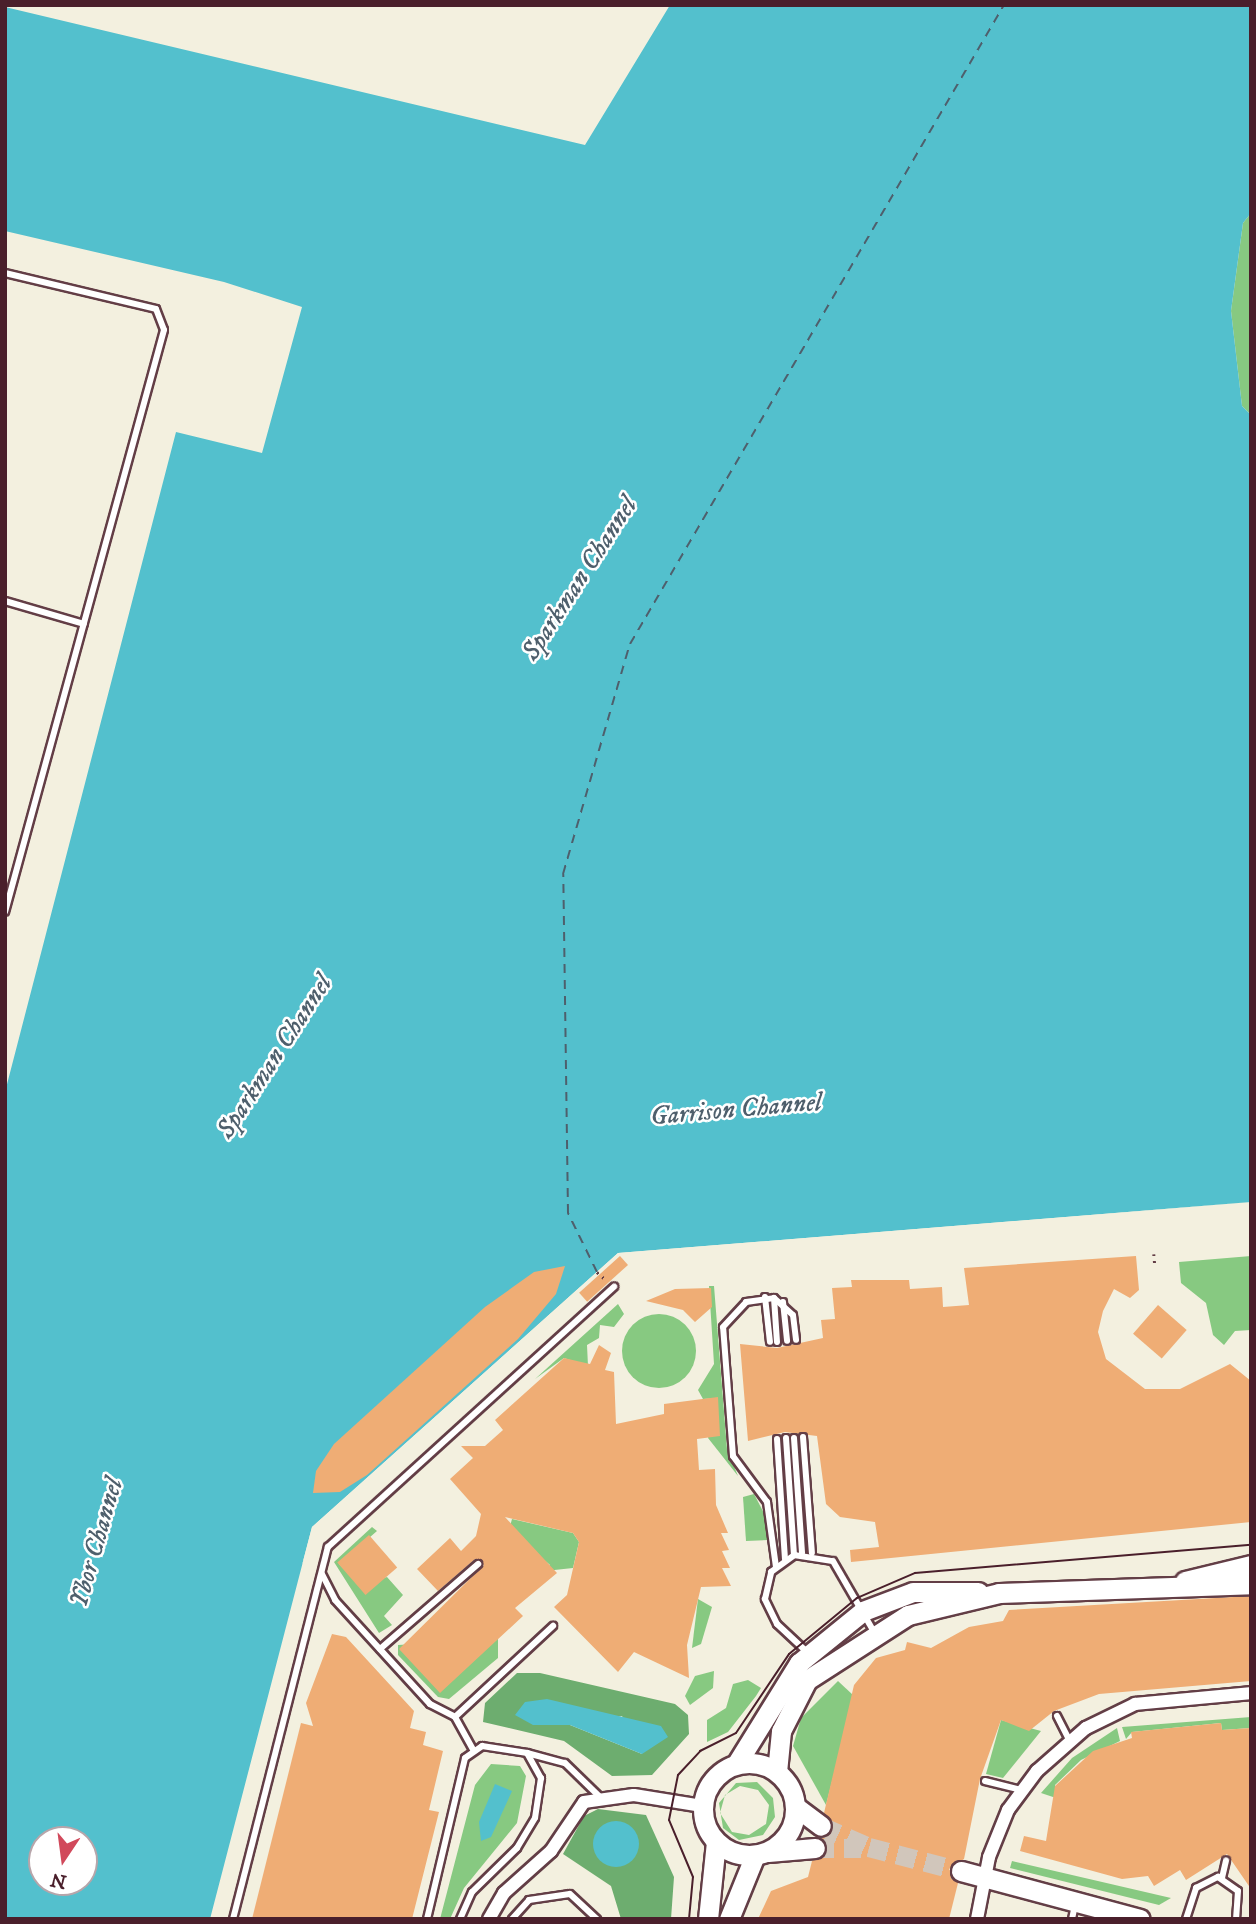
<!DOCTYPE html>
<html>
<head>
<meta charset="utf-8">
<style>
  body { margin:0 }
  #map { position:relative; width:1256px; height:1924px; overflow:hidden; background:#f3f0df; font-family:"IM FELL DW Pica",serif }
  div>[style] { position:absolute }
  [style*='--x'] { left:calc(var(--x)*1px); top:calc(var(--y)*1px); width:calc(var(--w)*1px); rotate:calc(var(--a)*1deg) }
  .green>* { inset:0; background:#87c981 }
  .round { border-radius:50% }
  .forest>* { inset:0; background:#6dad6f }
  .water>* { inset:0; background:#53c0cd }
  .pier>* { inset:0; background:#f3f0df }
  .ferry>* { height:2px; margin-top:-1px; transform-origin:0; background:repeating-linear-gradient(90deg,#4e5f6c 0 9px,transparent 0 16px) }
  .building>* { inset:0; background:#efad75; transform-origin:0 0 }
  .secondary-tunnel>* { height:19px; margin-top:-9.5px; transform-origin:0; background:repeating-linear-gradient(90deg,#d1c6bb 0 19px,transparent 0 29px) }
  .path>* { height:2.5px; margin-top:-1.25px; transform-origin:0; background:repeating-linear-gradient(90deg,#633e46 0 2px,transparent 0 7px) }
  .roads { filter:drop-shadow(2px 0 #633e46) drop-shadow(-2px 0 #633e46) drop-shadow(0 2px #633e46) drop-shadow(0 -2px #633e46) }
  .service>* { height:6px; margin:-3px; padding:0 3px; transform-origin:3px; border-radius:3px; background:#fff }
  .minor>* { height:12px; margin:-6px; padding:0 6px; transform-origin:6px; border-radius:6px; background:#fff }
  .secondary>* { height:19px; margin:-9.5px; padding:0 9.5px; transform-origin:9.5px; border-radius:9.5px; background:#fff }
  .secondary>.ring { margin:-9.5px; padding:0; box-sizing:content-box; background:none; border:19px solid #fff; border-radius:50% }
  .tram>* { height:2px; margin:-1px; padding:0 1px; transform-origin:1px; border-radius:1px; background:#4a1f2b }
  span { translate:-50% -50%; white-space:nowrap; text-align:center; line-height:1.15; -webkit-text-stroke:5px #fff; paint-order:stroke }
  .water-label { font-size:26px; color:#4e5f6c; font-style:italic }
  .frame { position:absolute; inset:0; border:7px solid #4a1f2b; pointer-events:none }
  .north { position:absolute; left:28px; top:1826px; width:70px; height:70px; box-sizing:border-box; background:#fff; border:2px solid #b7a5aa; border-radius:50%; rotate:193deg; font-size:19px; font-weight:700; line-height:28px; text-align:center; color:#4a1f2b }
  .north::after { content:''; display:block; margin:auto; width:24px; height:32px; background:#d1495b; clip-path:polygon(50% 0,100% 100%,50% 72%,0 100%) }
</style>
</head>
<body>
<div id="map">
  <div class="green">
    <i style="clip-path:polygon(1251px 213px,1251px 415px,1242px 406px,1231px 311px,1243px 223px)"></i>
    <i style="clip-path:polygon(1251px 1256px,1251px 1330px,1235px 1331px,1224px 1345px,1213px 1335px,1206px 1303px,1181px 1283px,1179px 1262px)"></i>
    <i style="clip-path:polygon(709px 1286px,714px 1286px,727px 1449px,738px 1476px,708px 1438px,718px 1398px,703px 1399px,698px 1390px,714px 1364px)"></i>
    <i style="clip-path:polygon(618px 1304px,624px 1314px,614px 1327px,600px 1325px,599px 1338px,587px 1345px,588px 1366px,564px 1358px,535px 1379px)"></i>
    <i class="round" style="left:622px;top:1314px;width:74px;height:74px"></i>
    <i style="clip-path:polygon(754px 1494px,768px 1521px,768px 1540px,746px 1541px,743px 1497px)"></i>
    <i style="clip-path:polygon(512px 1519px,573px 1533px,579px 1542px,573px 1568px,545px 1571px,550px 1565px,509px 1530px)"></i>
    <i style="clip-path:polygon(372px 1527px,377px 1531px,339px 1564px,359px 1585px,387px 1577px,403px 1595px,384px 1616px,392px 1625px,379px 1633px,334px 1562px)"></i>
    <i style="clip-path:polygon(698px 1599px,712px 1607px,701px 1644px,692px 1648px)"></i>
    <i style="clip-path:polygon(498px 1639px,498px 1658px,449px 1699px,438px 1697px,398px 1655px,398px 1645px)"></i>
    <i style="clip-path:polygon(714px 1671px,713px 1688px,690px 1705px,685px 1696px,695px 1676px)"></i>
    <i style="clip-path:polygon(748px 1680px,761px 1688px,756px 1696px,728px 1732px,707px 1742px,707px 1720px,726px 1708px,733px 1684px)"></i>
    <i style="clip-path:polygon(838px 1681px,854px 1696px,826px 1805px,793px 1746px,801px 1718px)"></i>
    <i style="clip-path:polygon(1251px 1717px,1251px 1728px,1222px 1730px,1221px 1723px,1132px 1732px,1126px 1739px,1122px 1727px)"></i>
    <i style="clip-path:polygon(1001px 1720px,1041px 1731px,1003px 1778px,986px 1774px)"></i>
    <i style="clip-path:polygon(1117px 1728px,1120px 1741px,1081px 1760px,1055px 1785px,1056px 1798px,1041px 1793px,1072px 1758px)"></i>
    <i style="clip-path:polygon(491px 1764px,520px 1766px,526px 1776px,517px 1823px,464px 1888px,450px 1919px,440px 1919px,475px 1785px)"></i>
    <i style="clip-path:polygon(evenodd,757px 1782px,773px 1798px,775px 1817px,763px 1835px,739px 1840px,723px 1828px,719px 1803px,736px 1783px,757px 1782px,740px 1786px,758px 1790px,769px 1805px,766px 1824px,749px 1835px,732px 1832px,720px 1813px,725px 1795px,740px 1786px)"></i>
    <i style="clip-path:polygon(1012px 1861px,1171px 1898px,1159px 1905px,1010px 1868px)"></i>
  </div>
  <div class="forest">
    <i style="clip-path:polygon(evenodd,517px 1673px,540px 1673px,675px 1704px,688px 1715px,689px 1734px,652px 1775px,612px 1776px,564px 1741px,483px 1722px,485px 1703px,517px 1673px,622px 1716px,642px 1754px,570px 1725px,610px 1718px,622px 1716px)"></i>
    <i style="clip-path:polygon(598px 1809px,646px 1815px,674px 1877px,671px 1919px,621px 1919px,611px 1886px,563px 1854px,584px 1816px)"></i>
  </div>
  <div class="water">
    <i style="clip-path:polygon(evenodd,670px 5px,1251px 5px,1251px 213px,1243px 223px,1231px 311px,1242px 406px,1251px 415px,1251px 1202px,618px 1253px,312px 1527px,210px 1919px,5px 1919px,5px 1092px,176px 432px,262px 453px,302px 307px,224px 282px,5px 231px,5px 7px,585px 145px,670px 5px,42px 1840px,84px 1840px,84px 1882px,42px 1882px,42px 1840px)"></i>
    <i style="clip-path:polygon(547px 1699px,661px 1726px,668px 1737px,642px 1754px,570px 1725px,533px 1725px,515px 1715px,525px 1702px)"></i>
    <i style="clip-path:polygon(495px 1784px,512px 1791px,491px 1837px,481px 1841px,479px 1822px)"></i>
    <i class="round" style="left:593px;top:1821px;width:46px;height:46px"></i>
  </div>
  <div class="pier">
    <i style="clip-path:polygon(1251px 1202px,620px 1256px,316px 1529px,302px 1565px,312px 1527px,618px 1253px)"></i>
  </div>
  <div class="ferry">
    <i style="--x:597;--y:1272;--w:66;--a:-116.2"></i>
    <i style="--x:568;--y:1213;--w:339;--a:-90.8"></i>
    <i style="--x:563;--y:874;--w:240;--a:-73.8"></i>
    <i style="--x:630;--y:644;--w:740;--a:-59.66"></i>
  </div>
  <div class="building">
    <i style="left:620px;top:1256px;width:12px;height:55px;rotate:48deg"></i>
    <i style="clip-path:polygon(1136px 1256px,1139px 1290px,1130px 1298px,1114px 1289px,1103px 1311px,1098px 1332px,1106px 1359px,1145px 1389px,1180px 1389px,1230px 1364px,1251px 1381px,1251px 1522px,851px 1562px,850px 1550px,879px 1547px,875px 1522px,840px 1517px,826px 1504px,817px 1436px,785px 1432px,748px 1441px,740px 1344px,777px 1348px,823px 1338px,821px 1320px,835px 1319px,832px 1288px,852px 1287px,851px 1280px,909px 1280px,910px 1289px,942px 1287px,943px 1307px,969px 1305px,964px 1268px)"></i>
    <i style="clip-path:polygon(565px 1266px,556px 1294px,518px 1339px,367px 1475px,340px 1492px,313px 1493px,316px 1471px,334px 1444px,485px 1307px,534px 1272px)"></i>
    <i style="clip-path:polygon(711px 1288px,712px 1307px,695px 1322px,683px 1310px,646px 1301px,675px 1289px)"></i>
    <i style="left:1158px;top:1305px;width:38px;height:38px;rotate:41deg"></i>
    <i style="clip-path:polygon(599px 1345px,611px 1353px,605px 1370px,614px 1372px,616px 1424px,664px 1414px,664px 1404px,718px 1397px,720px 1436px,697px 1439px,699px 1470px,715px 1469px,716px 1505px,728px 1533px,721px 1533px,729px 1550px,722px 1551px,730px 1568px,722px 1568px,731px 1586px,701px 1587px,687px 1645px,689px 1678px,634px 1652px,618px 1672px,554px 1607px,567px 1595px,579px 1542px,573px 1533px,505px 1517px,557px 1573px,515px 1608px,523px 1616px,440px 1693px,399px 1649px,484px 1565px,475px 1559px,438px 1591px,417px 1569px,450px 1538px,461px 1551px,476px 1536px,481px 1514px,450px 1479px,473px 1458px,461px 1446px,485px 1446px,503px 1430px,495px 1420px,564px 1358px,590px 1364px)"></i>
    <i style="left:369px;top:1535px;width:43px;height:42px;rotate:49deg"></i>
    <i style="clip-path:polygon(1251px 1596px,1251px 1681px,1099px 1694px,1054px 1711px,1029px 1731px,1001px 1720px,980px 1779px,964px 1859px,949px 1869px,958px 1883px,949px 1919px,758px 1919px,771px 1891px,808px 1877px,812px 1861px,826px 1853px,822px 1838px,833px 1827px,824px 1813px,854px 1685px,876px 1658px,905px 1650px,907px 1642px,931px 1648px,969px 1627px,1003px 1621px,1009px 1610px)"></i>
    <i style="clip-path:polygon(332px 1634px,346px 1637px,414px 1711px,410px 1728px,426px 1732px,423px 1745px,443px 1751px,429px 1810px,439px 1812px,412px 1919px,252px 1919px,301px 1723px,313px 1726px,306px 1703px)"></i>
    <i style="clip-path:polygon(1221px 1723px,1222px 1730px,1251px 1728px,1251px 1889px,1227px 1854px,1186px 1880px,1180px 1870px,1154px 1886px,1148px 1876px,1122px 1879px,1020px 1851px,1024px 1836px,1046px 1841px,1055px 1786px,1093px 1751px,1132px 1738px,1131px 1732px)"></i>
  </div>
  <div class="secondary-tunnel">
    <i style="--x:821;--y:1826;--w:52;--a:23.6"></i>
    <i style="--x:869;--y:1847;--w:95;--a:14.6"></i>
    <i style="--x:815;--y:1848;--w:46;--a:0"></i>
  </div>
  <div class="path">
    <i style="--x:1154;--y:1254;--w:12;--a:85"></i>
    <i style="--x:597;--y:1272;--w:11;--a:41"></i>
  </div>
  <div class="roads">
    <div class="service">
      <i style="--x:5;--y:273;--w:155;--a:13.4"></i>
      <i style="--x:156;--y:309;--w:22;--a:69"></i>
      <i style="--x:164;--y:330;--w:603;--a:105.28"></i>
      <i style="--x:5;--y:601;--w:82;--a:16.2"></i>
      <i style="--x:765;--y:1297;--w:45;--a:83.7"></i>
      <i style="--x:774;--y:1298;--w:44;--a:86.1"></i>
      <i style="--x:783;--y:1302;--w:39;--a:84"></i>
      <i style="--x:803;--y:1437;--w:116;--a:85.6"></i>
      <i style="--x:786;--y:1438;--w:117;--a:86.1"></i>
      <i style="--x:794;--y:1438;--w:115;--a:86"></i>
      <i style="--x:777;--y:1439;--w:120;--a:86.2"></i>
      <i style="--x:776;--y:1567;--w:66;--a:-97.9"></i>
      <i style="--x:767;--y:1502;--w:57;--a:-126.5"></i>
      <i style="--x:733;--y:1456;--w:129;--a:-94.4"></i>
      <i style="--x:723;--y:1327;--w:34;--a:-47"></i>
      <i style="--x:746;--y:1302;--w:28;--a:-8"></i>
      <i style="--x:774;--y:1298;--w:25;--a:42"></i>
      <i style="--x:793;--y:1315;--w:25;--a:83"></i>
      <i style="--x:322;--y:1574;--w:29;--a:63"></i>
      <i style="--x:335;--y:1600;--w:141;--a:47.6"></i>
      <i style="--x:430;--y:1704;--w:28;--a:27"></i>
      <i style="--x:455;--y:1717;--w:38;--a:61"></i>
      <i style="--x:380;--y:1649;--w:130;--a:-40.9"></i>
      <i style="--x:807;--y:1652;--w:41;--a:-137"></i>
      <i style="--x:777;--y:1624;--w:28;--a:-116"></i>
      <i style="--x:765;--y:1599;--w:28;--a:-77"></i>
      <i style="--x:771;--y:1572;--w:29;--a:-36"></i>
      <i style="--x:794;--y:1555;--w:39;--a:9"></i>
      <i style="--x:833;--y:1561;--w:82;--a:60"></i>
      <i style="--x:1057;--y:1716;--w:28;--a:63"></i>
      <i style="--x:455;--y:1717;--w:134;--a:-42.9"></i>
      <i style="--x:527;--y:1753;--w:39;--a:15"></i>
      <i style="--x:565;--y:1763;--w:49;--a:44.2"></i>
      <i style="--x:985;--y:1781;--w:38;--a:14"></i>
      <i style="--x:1222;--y:1878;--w:18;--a:-77"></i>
      <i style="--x:233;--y:1919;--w:384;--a:-75.7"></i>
      <i style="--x:328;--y:1547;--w:387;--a:-42.3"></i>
      <i style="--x:427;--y:1919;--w:165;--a:-76.7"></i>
      <i style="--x:465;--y:1758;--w:21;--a:-35"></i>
      <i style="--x:482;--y:1746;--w:46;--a:8.8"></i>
      <i style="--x:527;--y:1753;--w:29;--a:61"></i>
      <i style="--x:541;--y:1778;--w:40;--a:98.5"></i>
      <i style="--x:535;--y:1818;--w:35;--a:121"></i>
      <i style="--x:517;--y:1848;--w:63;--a:135.6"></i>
      <i style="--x:472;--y:1892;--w:30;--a:114"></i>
      <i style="--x:512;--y:1919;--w:25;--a:-48"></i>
      <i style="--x:529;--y:1900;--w:41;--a:-8.3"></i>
      <i style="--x:570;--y:1894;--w:37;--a:43"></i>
      <i style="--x:1072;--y:1919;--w:14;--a:-78"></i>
      <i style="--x:1186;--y:1919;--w:33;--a:-72"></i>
      <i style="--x:1196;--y:1888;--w:25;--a:-27"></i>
      <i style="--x:1218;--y:1877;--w:24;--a:35"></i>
      <i style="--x:1238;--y:1891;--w:28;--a:94"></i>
    </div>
    <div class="minor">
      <i style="--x:489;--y:1919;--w:30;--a:-60"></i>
      <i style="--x:504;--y:1893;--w:63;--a:-41.8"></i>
      <i style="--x:551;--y:1851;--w:59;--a:-56"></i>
      <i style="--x:584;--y:1802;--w:50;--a:-8"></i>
      <i style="--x:634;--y:1795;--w:69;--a:9.2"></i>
      <i style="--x:977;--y:1919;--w:63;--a:-79"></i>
      <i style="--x:989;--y:1857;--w:51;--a:-68"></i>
      <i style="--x:1008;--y:1810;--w:49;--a:-53.4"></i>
      <i style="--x:1037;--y:1771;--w:65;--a:-41.3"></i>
      <i style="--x:1086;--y:1728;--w:55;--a:-26.1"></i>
      <i style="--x:1135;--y:1704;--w:117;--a:-5.4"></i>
    </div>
    <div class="secondary">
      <i style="--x:1185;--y:1581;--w:68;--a:-13.6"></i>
      <i class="ring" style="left:703px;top:1763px;width:73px;height:73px"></i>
      <i style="--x:737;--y:1763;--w:118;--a:-58.2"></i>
      <i style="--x:799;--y:1663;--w:82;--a:-39.1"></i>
      <i style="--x:863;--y:1611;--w:53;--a:-20.8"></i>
      <i style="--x:913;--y:1592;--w:65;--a:0"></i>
      <i style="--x:777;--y:1772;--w:41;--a:-84.4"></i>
      <i style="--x:781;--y:1731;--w:57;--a:-63"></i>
      <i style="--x:807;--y:1680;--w:120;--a:-32.8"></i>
      <i style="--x:908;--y:1615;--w:94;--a:-13.6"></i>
      <i style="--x:999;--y:1593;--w:252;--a:-2"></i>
      <i style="--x:796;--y:1807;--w:31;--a:37"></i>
      <i style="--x:768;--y:1852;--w:47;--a:-4.9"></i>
      <i style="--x:961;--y:1871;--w:185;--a:15"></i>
      <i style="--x:708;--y:1919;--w:77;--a:-84.1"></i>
      <i style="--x:729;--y:1919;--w:69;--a:-67.9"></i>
    </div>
  </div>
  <div class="tram">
    <i style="--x:689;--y:1919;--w:42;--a:-84.6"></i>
    <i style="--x:693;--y:1877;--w:62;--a:-112.8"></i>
    <i style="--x:669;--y:1820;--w:46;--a:-78.7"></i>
    <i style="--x:678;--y:1775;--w:33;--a:-47"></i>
    <i style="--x:700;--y:1751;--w:40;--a:-26.6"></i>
    <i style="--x:736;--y:1733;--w:95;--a:-56.1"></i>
    <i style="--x:789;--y:1654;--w:88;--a:-39.5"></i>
    <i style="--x:857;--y:1598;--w:63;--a:-23.3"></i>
    <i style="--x:915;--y:1573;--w:337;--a:-4.8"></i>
  </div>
  <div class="water-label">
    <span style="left:580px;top:579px;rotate:-57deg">Sparkman Channel</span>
    <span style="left:275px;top:1057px;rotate:-57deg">Sparkman Channel</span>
    <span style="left:736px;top:1110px;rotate:-5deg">Garrison Channel</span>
    <span style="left:97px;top:1543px;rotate:-74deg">Ybor Channel</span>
  </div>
  <div class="frame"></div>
  <div class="north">N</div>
</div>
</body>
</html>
